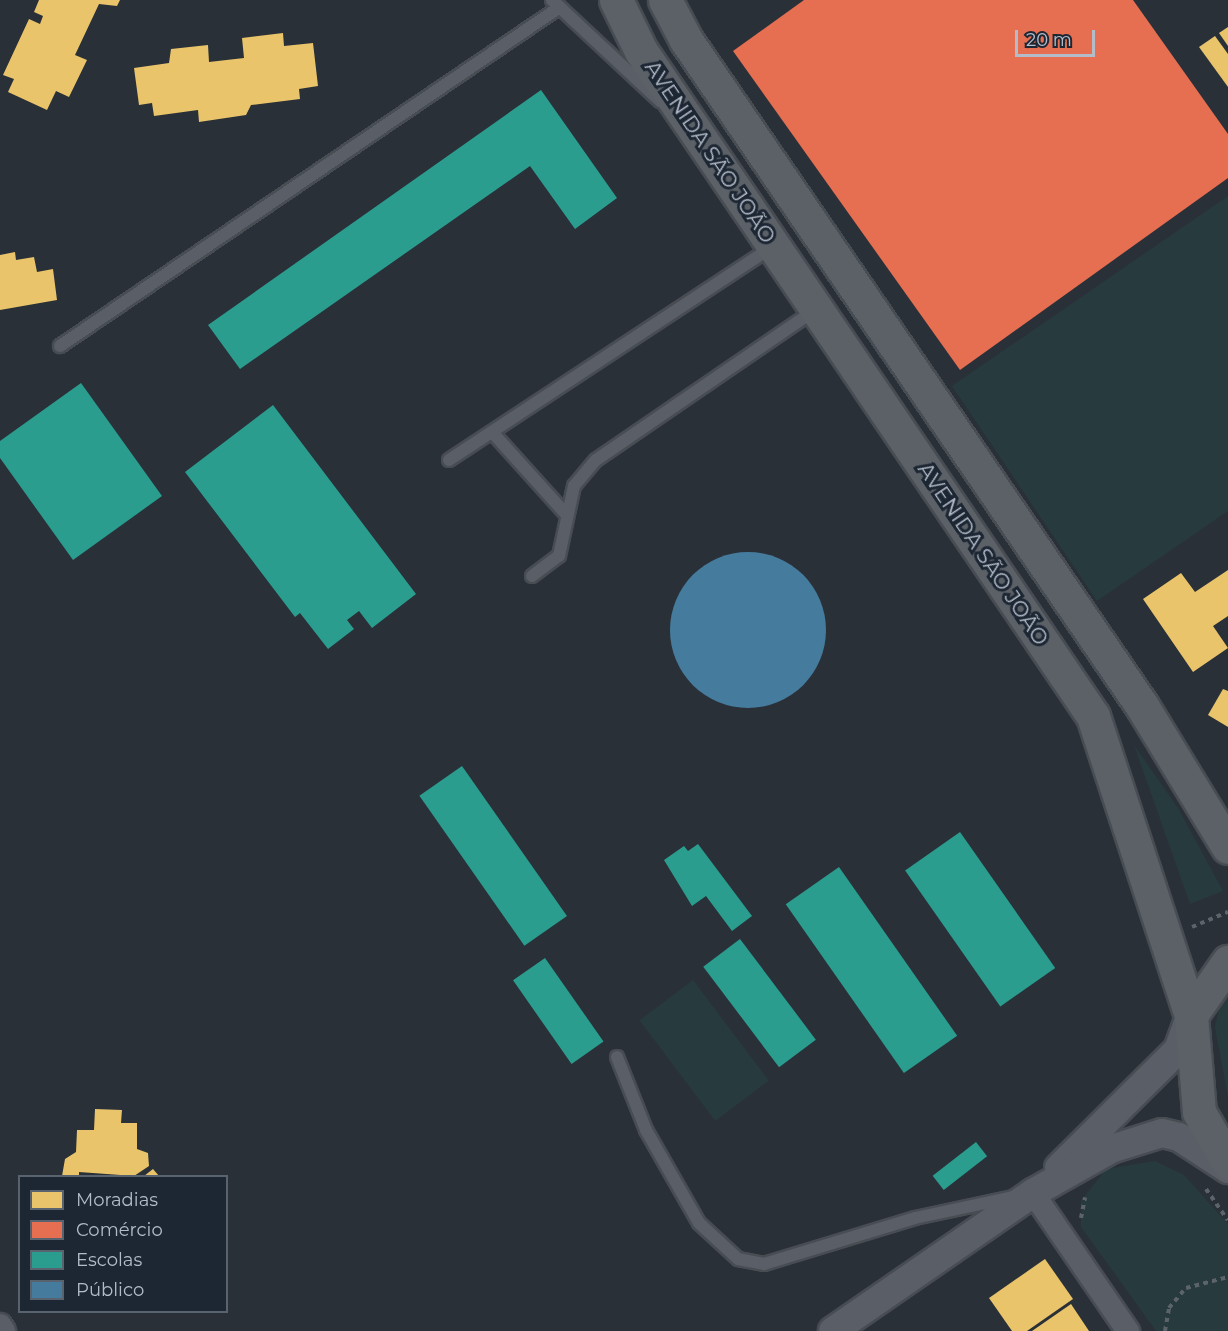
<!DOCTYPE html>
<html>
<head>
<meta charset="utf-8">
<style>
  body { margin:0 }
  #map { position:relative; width:1228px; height:1331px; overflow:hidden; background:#2a3038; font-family:Montserrat,sans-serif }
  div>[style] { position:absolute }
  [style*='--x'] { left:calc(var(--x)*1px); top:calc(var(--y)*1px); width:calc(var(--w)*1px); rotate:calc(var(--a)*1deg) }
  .green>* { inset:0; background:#273a3e; transform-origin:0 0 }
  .homes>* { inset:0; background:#e9c46a }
  .shops>* { inset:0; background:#e76f51 }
  .schools>* { inset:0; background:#2a9d8f; transform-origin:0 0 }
  .public>* { inset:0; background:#457b9d }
  .round { border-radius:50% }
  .path>* { height:4px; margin-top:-2px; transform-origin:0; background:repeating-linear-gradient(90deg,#5d636a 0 4.5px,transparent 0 9px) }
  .roads { filter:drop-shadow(2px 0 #484c53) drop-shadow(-2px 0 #484c53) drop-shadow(0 2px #484c53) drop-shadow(0 -2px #484c53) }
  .service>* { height:12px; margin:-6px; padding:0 6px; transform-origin:6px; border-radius:6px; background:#5a5e66 }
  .minor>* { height:22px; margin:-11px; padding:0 11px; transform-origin:11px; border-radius:11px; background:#5a5e66 }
  .tertiary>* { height:28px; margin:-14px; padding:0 14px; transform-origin:14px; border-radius:14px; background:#5a5e66 }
  .primary>* { height:33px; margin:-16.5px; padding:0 16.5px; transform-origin:16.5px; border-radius:16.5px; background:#5c6168 }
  span { translate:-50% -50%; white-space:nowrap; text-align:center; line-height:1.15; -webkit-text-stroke:6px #1d2633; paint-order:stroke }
  .street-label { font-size:21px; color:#b4bcc9 }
  .legend { position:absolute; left:18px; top:1175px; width:210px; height:138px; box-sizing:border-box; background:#1d2633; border:2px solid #59626f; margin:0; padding:8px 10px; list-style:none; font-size:18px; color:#b4bcc9 }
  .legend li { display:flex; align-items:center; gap:12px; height:30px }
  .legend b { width:30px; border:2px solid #59626f }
  .scale { position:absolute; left:1015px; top:30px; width:80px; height:27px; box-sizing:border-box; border:3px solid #b4bcc9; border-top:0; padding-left:8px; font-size:18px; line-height:21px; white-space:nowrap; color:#b4bcc9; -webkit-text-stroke:4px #1d2633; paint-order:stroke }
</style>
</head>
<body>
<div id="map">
  <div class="green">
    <i style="clip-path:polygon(1228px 196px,1228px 511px,1097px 601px,952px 386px)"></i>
    <i style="clip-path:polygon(1134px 745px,1178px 808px,1223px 891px,1190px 904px)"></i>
    <i style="left:693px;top:980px;width:126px;height:67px;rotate:53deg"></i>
    <i style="clip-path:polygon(1228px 996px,1228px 1097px,1215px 1028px,1219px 1007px)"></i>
    <i style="clip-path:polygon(1155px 1161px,1184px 1175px,1228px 1224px,1228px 1331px,1156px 1331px,1081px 1227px,1081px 1201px,1106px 1169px)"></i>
  </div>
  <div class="homes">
    <i style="clip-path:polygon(39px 0,120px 0,117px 6px,99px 4px,75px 55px,87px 60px,69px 97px,56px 91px,47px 110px,8px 92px,14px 79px,3px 75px,29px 19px,40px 24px,43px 16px,34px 12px)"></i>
    <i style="clip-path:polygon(1228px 27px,1228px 46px,1219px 33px)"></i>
    <i style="clip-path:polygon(283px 33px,284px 46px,313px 43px,318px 86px,299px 89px,300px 99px,251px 105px,246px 115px,199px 122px,198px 110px,154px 116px,152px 103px,139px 105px,134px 68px,169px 63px,171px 49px,208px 45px,209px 62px,244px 58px,242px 38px)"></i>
    <i style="clip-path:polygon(1215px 36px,1228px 54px,1228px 87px,1199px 47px)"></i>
    <i style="clip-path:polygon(15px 252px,16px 260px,34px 257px,37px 272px,53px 269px,57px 300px,0 310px,0 255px)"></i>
    <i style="clip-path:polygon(1228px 570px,1228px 616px,1213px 626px,1228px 648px,1193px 672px,1143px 599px,1181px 573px,1195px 592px)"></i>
    <i style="clip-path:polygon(1223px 689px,1228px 691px,1228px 727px,1208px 715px)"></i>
    <i style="clip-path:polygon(95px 1109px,122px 1110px,121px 1123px,137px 1123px,137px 1149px,148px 1153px,149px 1166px,134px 1176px,79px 1172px,79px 1176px,62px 1176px,65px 1159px,76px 1152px,77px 1130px,94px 1130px)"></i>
    <i style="clip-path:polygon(153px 1169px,159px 1176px,144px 1176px)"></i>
    <i style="clip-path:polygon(1045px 1259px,1073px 1299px,1027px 1331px,1012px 1331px,989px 1298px)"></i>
    <i style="clip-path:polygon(1071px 1304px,1089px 1331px,1032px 1331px)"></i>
  </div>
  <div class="shops">
    <i style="clip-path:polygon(804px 0,1133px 0,1228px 134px,1228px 178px,960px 370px,733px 51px)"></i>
  </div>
  <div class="schools">
    <i style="clip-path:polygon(541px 90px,617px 198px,575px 229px,530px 166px,240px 369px,208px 325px)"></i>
    <i style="clip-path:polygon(81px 383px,162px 496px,73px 560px,0 458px,0 441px)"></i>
    <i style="clip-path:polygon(273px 405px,416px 594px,372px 628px,359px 611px,347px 620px,354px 629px,328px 649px,300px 613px,295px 617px,185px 472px)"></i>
    <i style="left:462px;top:766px;width:183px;height:52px;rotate:55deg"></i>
    <i style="left:960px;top:832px;width:166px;height:67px;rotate:55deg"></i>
    <i style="clip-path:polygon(698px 844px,752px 916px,732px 931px,706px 896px,692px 906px,664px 860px,684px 846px,688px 851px)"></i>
    <i style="left:839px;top:867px;width:206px;height:65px;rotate:55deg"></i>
    <i style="left:740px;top:939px;width:126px;height:46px;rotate:53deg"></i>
    <i style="left:545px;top:958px;width:102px;height:39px;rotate:55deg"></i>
    <i style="left:976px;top:1142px;width:18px;height:55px;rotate:52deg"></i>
  </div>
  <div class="public">
    <i class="round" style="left:670px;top:552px;width:156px;height:156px"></i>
  </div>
  <div class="path">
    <i style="--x:1192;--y:927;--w:39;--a:-23"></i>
    <i style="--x:1206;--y:1189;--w:38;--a:55"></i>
    <i style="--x:1081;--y:1218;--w:21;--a:-79"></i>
    <i style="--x:1165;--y:1331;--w:23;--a:-80"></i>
    <i style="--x:1169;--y:1308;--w:26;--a:-50"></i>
    <i style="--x:1186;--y:1288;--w:43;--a:-14.7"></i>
  </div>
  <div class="roads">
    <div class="service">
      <i style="--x:552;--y:0;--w:148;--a:43.1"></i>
      <i style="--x:60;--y:346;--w:600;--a:-34.14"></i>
      <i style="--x:492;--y:432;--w:109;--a:48"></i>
      <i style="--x:449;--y:460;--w:388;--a:-33.4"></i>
      <i style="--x:532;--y:576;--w:34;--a:-37"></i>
      <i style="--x:559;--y:556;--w:72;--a:-77.9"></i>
      <i style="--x:574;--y:486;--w:34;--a:-50"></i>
      <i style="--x:596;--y:460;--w:265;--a:-34.4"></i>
      <i style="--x:617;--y:1057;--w:79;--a:68.3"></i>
      <i style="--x:646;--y:1130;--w:107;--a:60.3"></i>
      <i style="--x:699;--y:1223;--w:53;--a:42.7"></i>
      <i style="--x:738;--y:1259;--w:26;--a:11"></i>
      <i style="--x:764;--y:1264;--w:158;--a:-16.9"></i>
      <i style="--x:915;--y:1218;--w:100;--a:-12.1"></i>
    </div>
    <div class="minor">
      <i style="--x:1033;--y:1193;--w:168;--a:55.5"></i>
      <i style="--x:0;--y:1325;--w:7;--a:56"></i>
    </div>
    <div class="tertiary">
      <i style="--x:1059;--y:1168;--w:168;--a:-44.8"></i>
      <i style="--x:1178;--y:1050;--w:37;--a:-70"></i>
      <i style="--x:833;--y:1331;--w:243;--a:-34.6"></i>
      <i style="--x:1033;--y:1193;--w:90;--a:-29.4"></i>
      <i style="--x:1111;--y:1149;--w:53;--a:-17.4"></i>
      <i style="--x:1162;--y:1133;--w:17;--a:13"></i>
      <i style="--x:1179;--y:1137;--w:59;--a:33.1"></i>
    </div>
    <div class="primary">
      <i style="--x:616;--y:0;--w:57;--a:63.9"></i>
      <i style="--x:641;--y:51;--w:804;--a:55.8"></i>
      <i style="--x:1093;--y:716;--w:315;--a:71.9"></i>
      <i style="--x:1191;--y:1015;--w:97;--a:85.3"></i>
      <i style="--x:1199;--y:1112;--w:58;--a:59.9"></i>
      <i style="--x:665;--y:0;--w:45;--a:62.3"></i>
      <i style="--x:686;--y:40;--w:807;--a:55.6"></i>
      <i style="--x:1142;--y:706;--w:165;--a:58.6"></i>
      <i style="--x:1191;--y:1015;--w:65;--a:-55.1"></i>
    </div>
  </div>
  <div class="street-label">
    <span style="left:710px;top:152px;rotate:56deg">AVENIDA SÃO JOÃO</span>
    <span style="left:983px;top:554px;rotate:56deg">AVENIDA SÃO JOÃO</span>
  </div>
  <ul class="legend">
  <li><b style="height:16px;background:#e9c46a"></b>Moradias</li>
  <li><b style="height:16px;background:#e76f51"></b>Comércio</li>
  <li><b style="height:16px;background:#2a9d8f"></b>Escolas</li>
  <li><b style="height:16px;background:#457b9d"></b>Público</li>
  </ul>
  <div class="scale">20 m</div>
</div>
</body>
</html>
